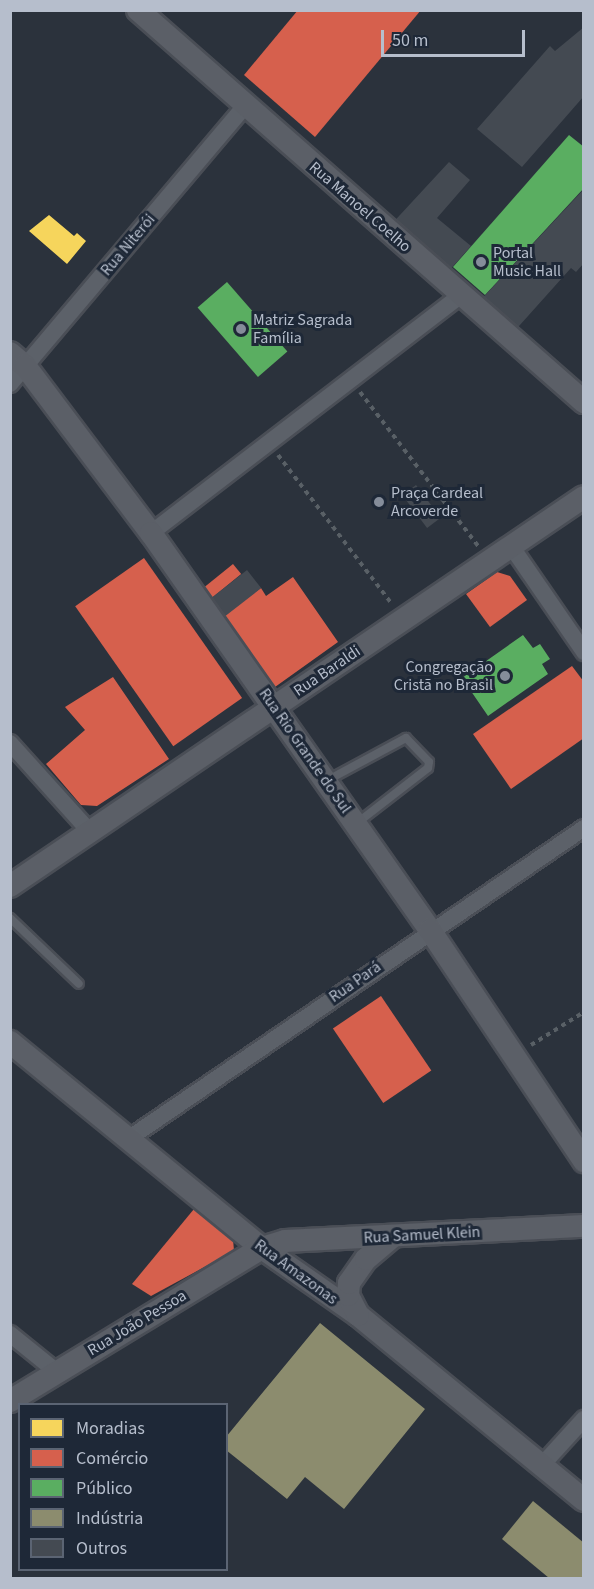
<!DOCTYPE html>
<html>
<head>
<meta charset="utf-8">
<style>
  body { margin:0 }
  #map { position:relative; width:594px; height:1589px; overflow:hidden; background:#2b323c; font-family:"Source Sans 3",sans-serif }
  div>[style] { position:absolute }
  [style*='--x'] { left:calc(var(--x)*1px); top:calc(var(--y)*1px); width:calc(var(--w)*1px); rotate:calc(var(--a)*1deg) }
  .homes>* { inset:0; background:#f6d55c }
  .shops>* { inset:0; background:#d6604d; transform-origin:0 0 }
  .public>* { inset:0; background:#5aae61; transform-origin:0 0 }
  .industry>* { inset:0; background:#8c8c6e }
  .building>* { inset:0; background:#444a52; transform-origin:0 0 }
  .path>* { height:4px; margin-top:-2px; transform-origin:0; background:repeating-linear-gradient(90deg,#596066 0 4.5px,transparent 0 9px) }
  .roads { filter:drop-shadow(2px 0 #4a4e56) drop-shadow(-2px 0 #4a4e56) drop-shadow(0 2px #4a4e56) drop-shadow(0 -2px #4a4e56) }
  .lane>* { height:8px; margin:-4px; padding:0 4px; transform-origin:4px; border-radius:4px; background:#5c6169 }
  .street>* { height:16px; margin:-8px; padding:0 8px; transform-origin:8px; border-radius:8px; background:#5c6169 }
  .secondary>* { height:22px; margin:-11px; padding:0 11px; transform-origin:11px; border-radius:11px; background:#5b5f67 }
  .dots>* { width:16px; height:16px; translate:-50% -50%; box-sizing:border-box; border:3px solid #1e2837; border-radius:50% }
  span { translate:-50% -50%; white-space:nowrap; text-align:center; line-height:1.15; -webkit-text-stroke:6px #1e2837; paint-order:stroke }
  .street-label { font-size:16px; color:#b6becc }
  .poi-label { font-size:16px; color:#b6becc }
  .left { translate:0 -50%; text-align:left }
  .right { translate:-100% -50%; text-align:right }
  .frame { position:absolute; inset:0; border:12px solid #b6becc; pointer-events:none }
  .legend { position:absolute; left:18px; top:1403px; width:210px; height:168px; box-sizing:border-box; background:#1e2837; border:2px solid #5b6473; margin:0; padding:8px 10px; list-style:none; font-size:18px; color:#b6becc }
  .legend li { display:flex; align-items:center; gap:12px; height:30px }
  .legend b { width:30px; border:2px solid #5b6473 }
  .scale { position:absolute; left:381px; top:30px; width:144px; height:27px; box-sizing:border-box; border:3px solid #b6becc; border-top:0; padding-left:8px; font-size:18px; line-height:21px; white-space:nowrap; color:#b6becc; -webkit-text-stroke:4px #1e2837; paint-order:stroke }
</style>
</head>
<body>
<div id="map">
  <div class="homes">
    <i style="clip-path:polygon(49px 215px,74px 236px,77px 233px,86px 241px,67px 264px,29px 231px)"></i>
  </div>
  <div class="shops">
    <i style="clip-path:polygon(298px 10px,421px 10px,315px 137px,244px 75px)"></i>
    <i style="left:144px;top:558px;width:171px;height:84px;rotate:55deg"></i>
    <i style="left:233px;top:564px;width:13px;height:39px;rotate:51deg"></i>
    <i style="clip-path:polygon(497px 572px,510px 576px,527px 600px,490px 627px,466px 594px)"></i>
    <i style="clip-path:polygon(293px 577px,338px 642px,275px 687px,222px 616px,261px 588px,266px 596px)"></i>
    <i style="clip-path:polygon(572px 666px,584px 682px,584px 738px,511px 789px,473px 734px)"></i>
    <i style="clip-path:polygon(113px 677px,169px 759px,97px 806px,81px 805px,46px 764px,85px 730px,65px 707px)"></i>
    <i style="left:381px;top:996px;width:90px;height:58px;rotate:56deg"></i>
    <i style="clip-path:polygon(194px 1209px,233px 1239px,234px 1251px,151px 1296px,132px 1284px)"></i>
  </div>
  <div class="public">
    <i style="clip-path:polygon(569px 135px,584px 147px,584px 188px,485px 295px,453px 267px)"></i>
    <i style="left:227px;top:282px;width:92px;height:39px;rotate:49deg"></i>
    <i style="clip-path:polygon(523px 635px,533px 648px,540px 644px,550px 659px,542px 664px,548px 674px,488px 716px,462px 678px)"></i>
  </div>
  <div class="industry">
    <i style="clip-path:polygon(320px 1323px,425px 1409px,344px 1509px,305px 1477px,287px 1499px,226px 1450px,226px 1437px)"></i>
    <i style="clip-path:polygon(533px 1501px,584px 1543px,584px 1578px,549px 1578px,502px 1539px)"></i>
  </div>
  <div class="building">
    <i style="clip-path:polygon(584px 27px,584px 96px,522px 167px,477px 129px,550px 46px,555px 51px)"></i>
    <i style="clip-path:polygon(449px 162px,470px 180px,437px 218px,471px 246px,447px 273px,387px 229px)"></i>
    <i style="clip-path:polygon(584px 189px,584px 263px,576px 272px,571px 268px,511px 335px,477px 304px)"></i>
    <i style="left:416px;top:485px;width:41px;height:17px;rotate:53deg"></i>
    <i style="left:247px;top:570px;width:23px;height:47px;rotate:52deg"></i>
  </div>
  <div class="path">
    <i style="--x:360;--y:392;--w:194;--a:52.5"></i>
    <i style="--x:278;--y:455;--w:188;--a:52.6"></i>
    <i style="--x:531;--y:1045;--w:62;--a:-31.9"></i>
  </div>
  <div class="roads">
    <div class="lane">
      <i style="--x:326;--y:781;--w:91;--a:-28.3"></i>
      <i style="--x:406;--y:738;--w:33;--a:46"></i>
      <i style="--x:429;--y:762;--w:6;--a:99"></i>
      <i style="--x:428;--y:768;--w:90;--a:142.2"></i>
      <i style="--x:10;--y:918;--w:95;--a:43.7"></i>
    </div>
    <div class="street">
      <i style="--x:10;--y:384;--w:364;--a:-49.8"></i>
      <i style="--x:151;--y:533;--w:392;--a:-37.5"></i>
      <i style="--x:511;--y:546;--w:129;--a:55.4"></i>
      <i style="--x:10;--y:743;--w:120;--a:48"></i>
      <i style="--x:128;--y:1139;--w:552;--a:-34.29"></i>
      <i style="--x:10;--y:1334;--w:60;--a:39"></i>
      <i style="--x:543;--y:1464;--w:61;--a:-47.7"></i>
    </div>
    <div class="secondary">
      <i style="--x:138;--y:10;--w:594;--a:41.31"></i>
      <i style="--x:10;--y:353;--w:20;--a:41"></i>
      <i style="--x:25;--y:366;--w:209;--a:53"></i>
      <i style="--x:151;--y:533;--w:485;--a:54.9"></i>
      <i style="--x:430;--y:930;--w:278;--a:56.3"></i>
      <i style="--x:10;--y:886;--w:693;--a:-34.13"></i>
      <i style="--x:10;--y:1042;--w:325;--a:39.3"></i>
      <i style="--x:262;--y:1248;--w:117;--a:34.9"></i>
      <i style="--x:358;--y:1315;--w:292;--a:39.3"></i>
      <i style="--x:358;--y:1315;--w:22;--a:-117"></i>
      <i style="--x:348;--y:1295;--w:12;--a:-85"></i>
      <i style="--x:349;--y:1283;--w:29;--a:-55"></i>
      <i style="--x:366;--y:1259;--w:34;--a:-40"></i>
      <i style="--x:10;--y:1401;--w:295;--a:-31.3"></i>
      <i style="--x:262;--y:1248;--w:24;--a:-17"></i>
      <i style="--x:285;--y:1241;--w:299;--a:-2.9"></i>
    </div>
  </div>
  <div class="dots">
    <i style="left:481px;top:262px;background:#858d9a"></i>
    <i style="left:241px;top:329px;background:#858d9a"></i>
    <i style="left:379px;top:502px;background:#858d9a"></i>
    <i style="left:505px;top:676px;background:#858d9a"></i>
  </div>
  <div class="street-label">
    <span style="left:360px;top:207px;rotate:41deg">Rua Manoel Coelho</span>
    <span style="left:128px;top:245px;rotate:-50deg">Rua Niterói</span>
    <span style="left:327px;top:671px;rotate:-34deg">Rua Baraldi</span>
    <span style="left:305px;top:751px;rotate:55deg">Rua Rio Grande do Sul</span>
    <span style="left:355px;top:982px;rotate:-35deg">Rua Pará</span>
    <span style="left:422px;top:1235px;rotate:-3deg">Rua Samuel Klein</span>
    <span style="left:296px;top:1272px;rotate:36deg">Rua Amazonas</span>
    <span style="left:137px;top:1323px;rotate:-31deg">Rua João Pessoa</span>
  </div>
  <div class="poi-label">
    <span class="left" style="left:493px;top:262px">Portal<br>Music Hall</span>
    <span class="left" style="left:253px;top:329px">Matriz Sagrada<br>Família</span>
    <span class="left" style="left:391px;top:502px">Praça Cardeal<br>Arcoverde</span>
    <span class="right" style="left:493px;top:676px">Congregação<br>Cristã no Brasil</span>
  </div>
  <div class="frame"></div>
  <ul class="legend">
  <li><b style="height:16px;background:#f6d55c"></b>Moradias</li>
  <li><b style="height:16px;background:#d6604d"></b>Comércio</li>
  <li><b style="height:16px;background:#5aae61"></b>Público</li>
  <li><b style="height:16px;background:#8c8c6e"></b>Indústria</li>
  <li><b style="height:16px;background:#444a52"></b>Outros</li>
  </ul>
  <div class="scale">50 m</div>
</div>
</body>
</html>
